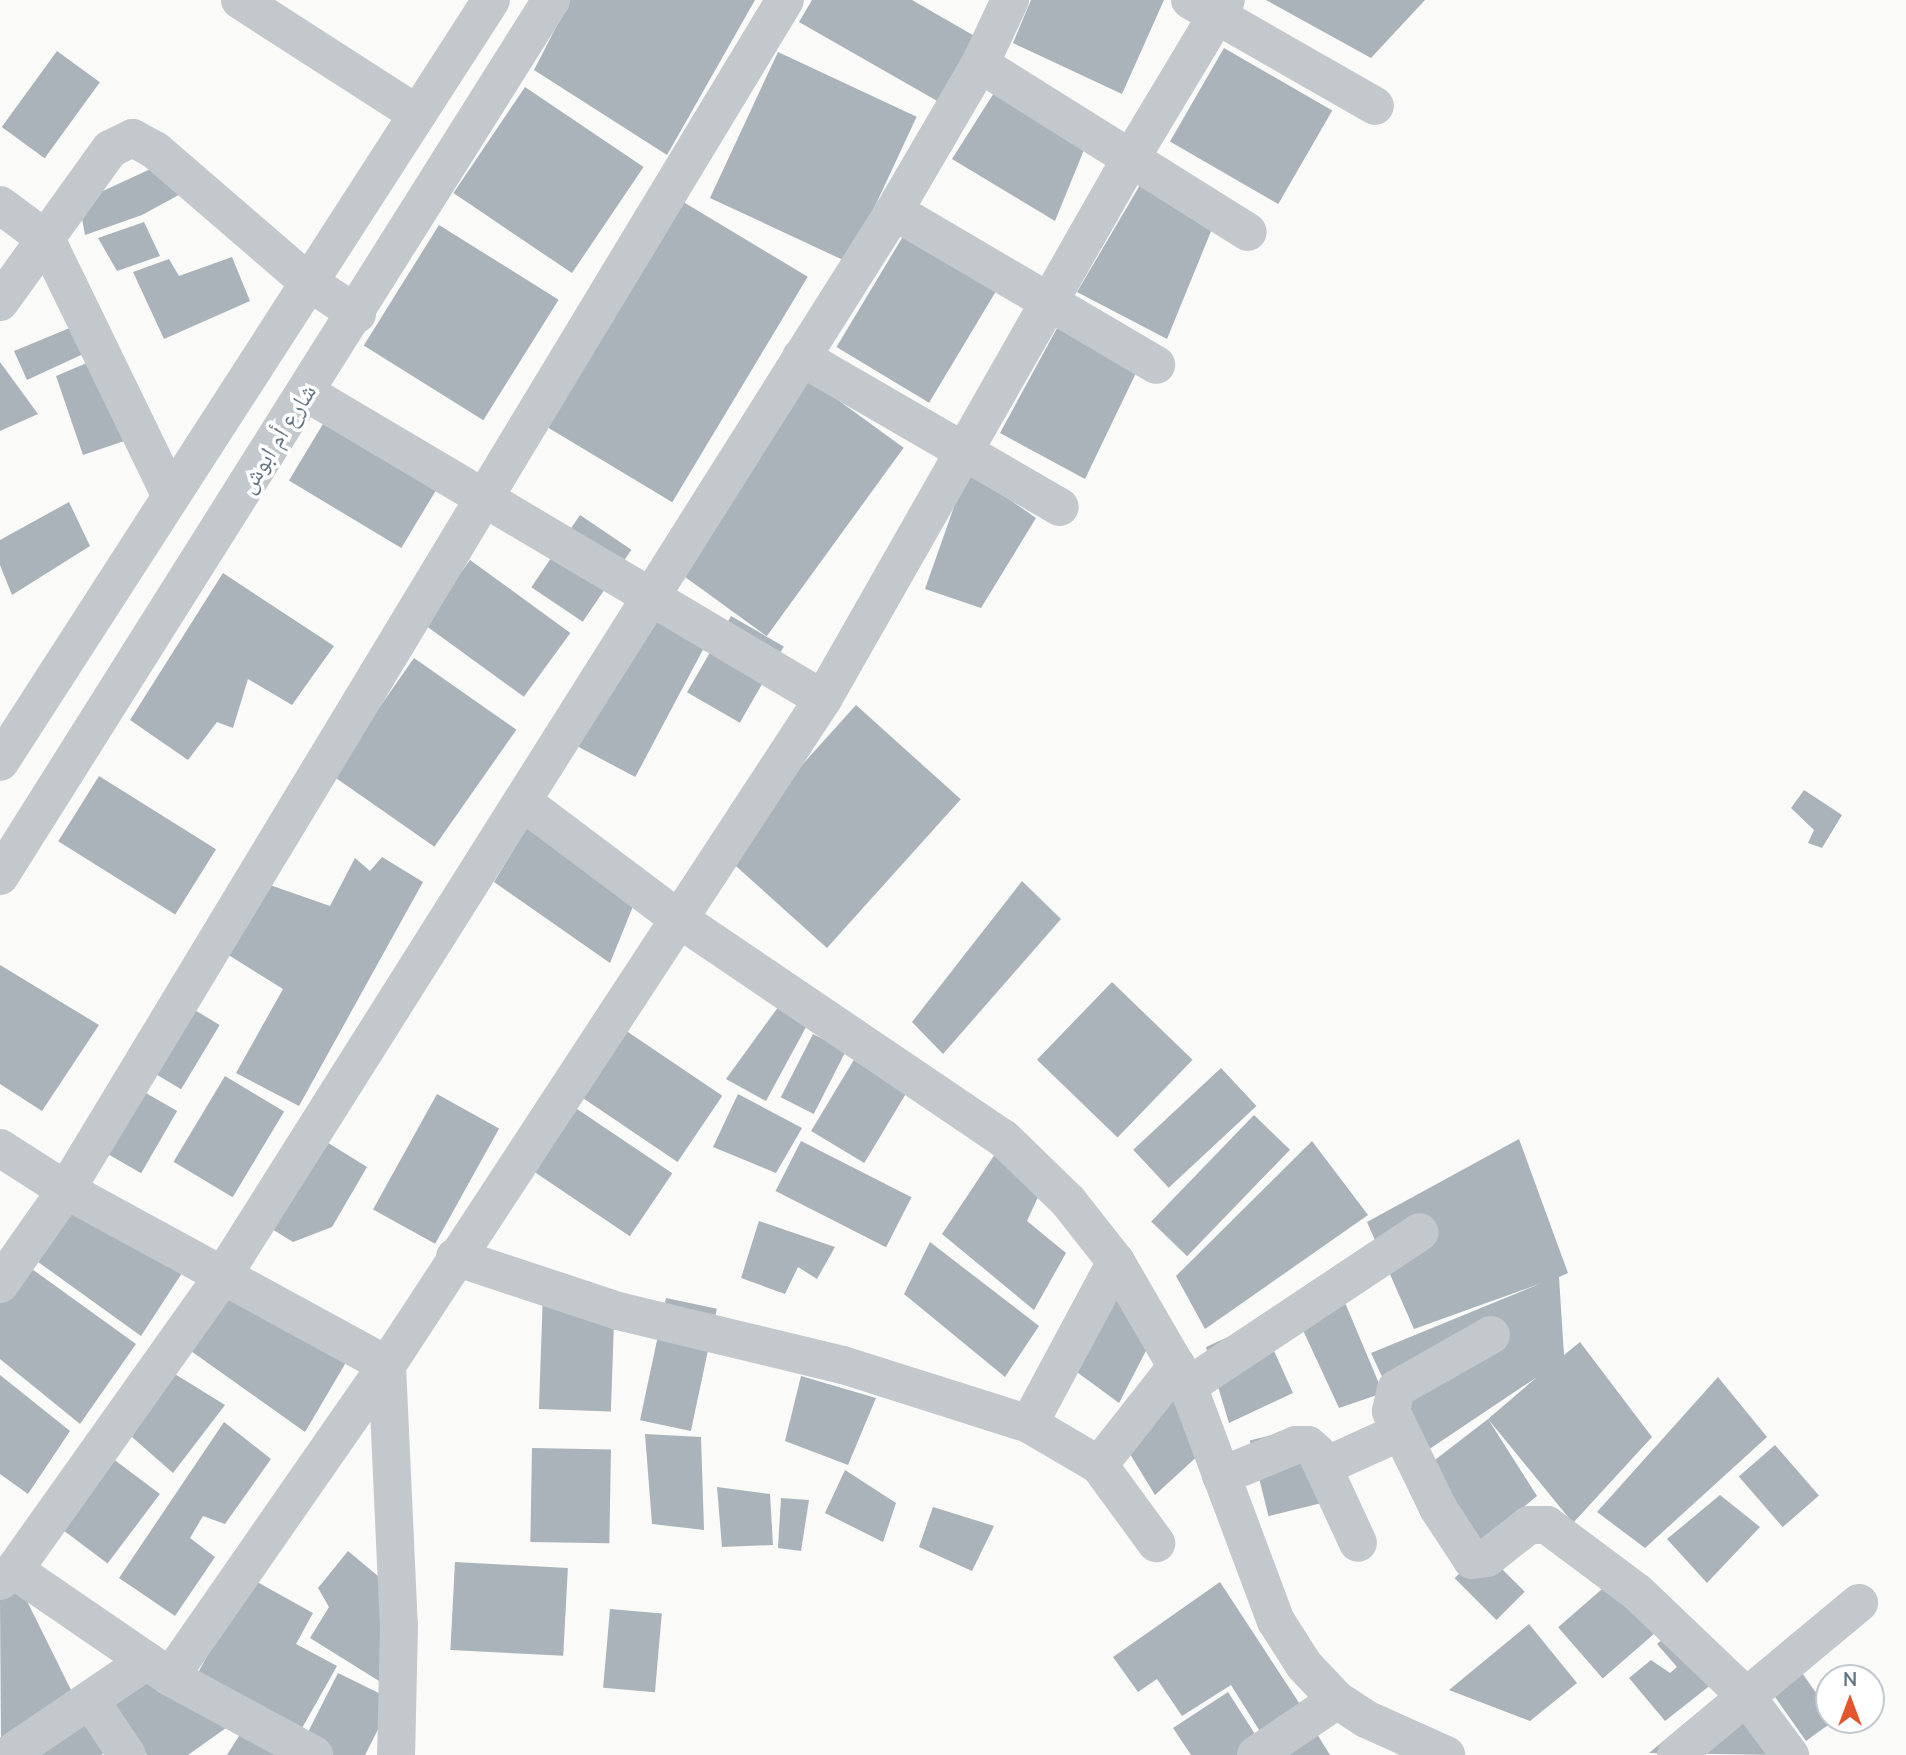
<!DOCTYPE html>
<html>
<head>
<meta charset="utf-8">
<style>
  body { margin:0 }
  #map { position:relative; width:1906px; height:1755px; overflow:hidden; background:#fafaf8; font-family:"Nunito Sans","Noto Naskh Arabic",sans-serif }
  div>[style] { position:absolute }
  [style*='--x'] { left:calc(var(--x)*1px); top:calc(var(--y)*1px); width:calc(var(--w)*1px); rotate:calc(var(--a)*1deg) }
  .building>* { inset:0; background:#aab3b9; transform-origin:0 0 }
  .minor>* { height:38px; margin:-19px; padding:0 19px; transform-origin:19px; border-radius:19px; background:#c3c8cc }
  span { translate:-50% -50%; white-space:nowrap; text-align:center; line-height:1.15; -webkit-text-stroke:7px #fff; paint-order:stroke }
  .street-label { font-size:24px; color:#657683 }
  .north { position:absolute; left:1815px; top:1664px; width:70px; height:70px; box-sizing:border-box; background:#fff; border:2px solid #c1c8cd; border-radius:50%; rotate:0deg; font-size:19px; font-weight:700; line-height:28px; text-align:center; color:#657683 }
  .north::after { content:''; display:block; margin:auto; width:24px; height:32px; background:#e4572e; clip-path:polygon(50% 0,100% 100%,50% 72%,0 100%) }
</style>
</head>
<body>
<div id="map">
  <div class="building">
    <i style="clip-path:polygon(570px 0,755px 0,667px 155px,534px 70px)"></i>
    <i style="clip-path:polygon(812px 0,912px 0,978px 38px,939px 102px,799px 22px)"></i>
    <i style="clip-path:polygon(1031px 0,1164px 0,1122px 94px,1013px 43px)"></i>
    <i style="clip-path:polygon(1266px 0,1425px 0,1371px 58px)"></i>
    <i style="left:1224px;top:48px;width:125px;height:108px;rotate:30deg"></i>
    <i style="left:57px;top:51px;width:53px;height:94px;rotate:36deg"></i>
    <i style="left:778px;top:52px;width:153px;height:161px;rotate:25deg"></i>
    <i style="clip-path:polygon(999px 85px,1088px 140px,1055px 221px,952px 159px)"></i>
    <i style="left:525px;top:87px;width:143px;height:128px;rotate:34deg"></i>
    <i style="clip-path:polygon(157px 166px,186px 191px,142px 215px,85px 235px,79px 202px)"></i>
    <i style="clip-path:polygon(1140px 185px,1214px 224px,1167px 339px,1077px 292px)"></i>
    <i style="left:680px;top:200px;width:149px;height:263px;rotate:31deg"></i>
    <i style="clip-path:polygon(144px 222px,160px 256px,117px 271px,98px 238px)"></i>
    <i style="left:439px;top:225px;width:141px;height:142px;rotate:32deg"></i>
    <i style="left:905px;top:233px;width:108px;height:133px;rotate:31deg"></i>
    <i style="clip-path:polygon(232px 257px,250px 301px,164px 339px,133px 272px,169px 259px,179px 276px)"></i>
    <i style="clip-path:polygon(1062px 319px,1136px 373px,1085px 479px,1000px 433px)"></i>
    <i style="clip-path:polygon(77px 325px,94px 349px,27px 380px,14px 351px)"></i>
    <i style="clip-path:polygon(94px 360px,133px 438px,83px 455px,56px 376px)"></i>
    <i style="clip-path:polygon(0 362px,38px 414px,0 431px)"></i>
    <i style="left:809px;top:379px;width:117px;height:233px;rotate:36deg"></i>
    <i style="left:341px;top:394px;width:131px;height:101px;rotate:31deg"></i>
    <i style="clip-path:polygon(967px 470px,1036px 518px,981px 608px,925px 589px)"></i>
    <i style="clip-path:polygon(69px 502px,90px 546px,12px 595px,0 565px,0 540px)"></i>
    <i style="left:580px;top:515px;width:62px;height:87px;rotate:34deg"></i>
    <i style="left:470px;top:560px;width:124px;height:79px;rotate:36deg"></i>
    <i style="clip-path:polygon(223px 573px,334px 646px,292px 705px,248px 679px,233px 728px,217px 722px,188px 760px,130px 720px)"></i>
    <i style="left:661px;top:588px;width:66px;height:179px;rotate:28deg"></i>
    <i style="left:731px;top:616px;width:61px;height:88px;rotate:30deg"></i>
    <i style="left:414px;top:658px;width:125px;height:143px;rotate:35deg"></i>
    <i style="left:856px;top:705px;width:141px;height:200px;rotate:42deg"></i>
    <i style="left:99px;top:776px;width:138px;height:77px;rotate:32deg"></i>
    <i style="clip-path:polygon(1804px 790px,1842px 815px,1822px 848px,1808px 843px,1814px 830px,1791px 808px)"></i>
    <i style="clip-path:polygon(532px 819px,638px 894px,610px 963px,494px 882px)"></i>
    <i style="clip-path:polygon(382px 857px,423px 882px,299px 1106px,236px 1073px,283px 989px,227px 954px,267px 884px,330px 906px,355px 858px,370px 871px)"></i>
    <i style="clip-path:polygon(1022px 881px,1061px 919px,943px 1054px,912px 1022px)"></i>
    <i style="clip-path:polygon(0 965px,99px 1025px,42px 1111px,0 1084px)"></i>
    <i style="left:1112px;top:982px;width:112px;height:108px;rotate:44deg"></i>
    <i style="clip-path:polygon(784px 999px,812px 1016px,766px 1101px,726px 1079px)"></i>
    <i style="left:188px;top:1006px;width:37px;height:75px;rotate:31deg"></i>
    <i style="left:622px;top:1028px;width:121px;height:80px;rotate:34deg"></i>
    <i style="left:813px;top:1034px;width:37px;height:71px;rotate:27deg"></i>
    <i style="left:858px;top:1053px;width:62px;height:91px;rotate:31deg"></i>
    <i style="left:1221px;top:1068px;width:52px;height:120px;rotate:47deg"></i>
    <i style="left:225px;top:1076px;width:69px;height:100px;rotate:31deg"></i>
    <i style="left:139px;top:1089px;width:44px;height:72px;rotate:30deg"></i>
    <i style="left:437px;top:1094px;width:71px;height:132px;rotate:29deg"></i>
    <i style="clip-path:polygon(738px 1094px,802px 1128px,776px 1173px,713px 1147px)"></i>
    <i style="left:577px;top:1109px;width:115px;height:76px;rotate:34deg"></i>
    <i style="left:1254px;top:1115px;width:50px;height:148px;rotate:44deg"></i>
    <i style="clip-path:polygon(322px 1139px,367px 1167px,332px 1227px,293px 1242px,272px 1229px)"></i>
    <i style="clip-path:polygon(1519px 1139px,1568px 1273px,1559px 1277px,1564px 1355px,1580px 1342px,1652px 1437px,1573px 1523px,1488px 1419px,1537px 1377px,1419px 1456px,1371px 1353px,1542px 1283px,1414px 1329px,1367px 1222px)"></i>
    <i style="left:801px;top:1141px;width:124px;height:56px;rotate:27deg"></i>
    <i style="clip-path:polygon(1312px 1141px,1368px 1215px,1205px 1329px,1176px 1276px)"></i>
    <i style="clip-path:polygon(1001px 1145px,1042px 1188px,1027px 1221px,1066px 1253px,1034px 1310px,942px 1234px)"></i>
    <i style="clip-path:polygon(72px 1212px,184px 1270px,141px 1336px,34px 1259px)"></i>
    <i style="clip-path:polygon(759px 1221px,835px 1247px,817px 1279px,798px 1267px,785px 1294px,741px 1278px)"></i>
    <i style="clip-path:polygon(930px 1242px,1039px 1326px,1005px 1377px,904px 1294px)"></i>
    <i style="clip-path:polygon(25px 1264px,136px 1344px,80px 1424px,0 1359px,0 1300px)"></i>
    <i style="clip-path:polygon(1114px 1279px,1150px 1343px,1119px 1403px,1070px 1367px)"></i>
    <i style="clip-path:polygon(1338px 1286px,1383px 1393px,1339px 1408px,1289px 1300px)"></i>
    <i style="left:543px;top:1292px;width:72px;height:117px;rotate:2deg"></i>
    <i style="clip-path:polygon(230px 1296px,348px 1359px,305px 1432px,191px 1351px)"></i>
    <i style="left:666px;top:1298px;width:52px;height:125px;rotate:12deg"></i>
    <i style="clip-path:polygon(1261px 1322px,1293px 1393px,1229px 1423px,1206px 1347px)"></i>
    <i style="clip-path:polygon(170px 1371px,225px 1405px,173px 1473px,132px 1437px)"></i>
    <i style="clip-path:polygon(0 1375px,70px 1431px,28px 1494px,0 1474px)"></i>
    <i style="clip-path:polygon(801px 1376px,876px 1398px,848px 1465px,785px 1441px)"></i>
    <i style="clip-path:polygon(1718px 1377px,1767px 1437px,1645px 1548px,1597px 1512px)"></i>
    <i style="clip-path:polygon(1179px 1393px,1202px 1452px,1155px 1495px,1125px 1446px)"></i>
    <i style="clip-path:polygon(1488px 1419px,1537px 1496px,1476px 1547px,1431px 1463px)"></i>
    <i style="clip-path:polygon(224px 1422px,271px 1459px,225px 1524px,203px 1516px,190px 1538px,215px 1557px,175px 1616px,119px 1578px)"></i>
    <i style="left:1304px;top:1427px;width:78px;height:56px;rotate:76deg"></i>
    <i style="clip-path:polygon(645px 1434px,701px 1437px,704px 1530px,652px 1524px)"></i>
    <i style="left:1775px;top:1445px;width:67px;height:48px;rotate:49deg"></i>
    <i style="left:532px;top:1448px;width:79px;height:94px;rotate:1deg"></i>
    <i style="left:112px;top:1458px;width:60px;height:87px;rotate:37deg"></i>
    <i style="clip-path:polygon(845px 1470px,896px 1503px,883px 1542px,825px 1513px)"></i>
    <i style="clip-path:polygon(717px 1487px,770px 1494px,773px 1545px,722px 1547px)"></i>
    <i style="clip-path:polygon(1720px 1495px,1760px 1527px,1707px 1583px,1667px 1539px)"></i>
    <i style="clip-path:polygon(781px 1498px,809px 1500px,801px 1551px,778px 1548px)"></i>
    <i style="clip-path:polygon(933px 1507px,994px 1526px,972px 1571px,919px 1547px)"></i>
    <i style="left:1483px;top:1550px;width:59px;height:40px;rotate:45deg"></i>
    <i style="clip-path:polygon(348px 1551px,390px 1586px,392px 1689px,310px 1638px,329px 1607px,318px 1588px)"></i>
    <i style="left:455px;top:1562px;width:113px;height:88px;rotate:3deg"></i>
    <i style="left:1617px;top:1576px;width:68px;height:78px;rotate:49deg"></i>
    <i style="clip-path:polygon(250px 1578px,313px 1613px,296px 1644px,337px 1666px,297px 1737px,194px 1680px)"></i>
    <i style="clip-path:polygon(1220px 1582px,1307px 1715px,1266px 1741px,1231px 1685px,1182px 1716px,1157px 1679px,1138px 1692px,1113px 1657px)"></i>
    <i style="clip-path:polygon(21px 1589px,77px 1702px,1px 1739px,0 1600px)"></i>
    <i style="left:610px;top:1609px;width:52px;height:79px;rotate:5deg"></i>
    <i style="clip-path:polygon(1529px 1624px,1577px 1683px,1530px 1721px,1449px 1690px)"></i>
    <i style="clip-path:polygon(1675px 1629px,1717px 1680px,1665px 1721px,1629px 1678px,1651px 1660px,1670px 1673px,1677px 1667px,1657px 1644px)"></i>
    <i style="clip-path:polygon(1785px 1649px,1829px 1711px,1829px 1720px,1835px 1720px,1806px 1741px,1756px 1670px)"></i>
    <i style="clip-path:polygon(147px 1670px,233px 1723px,188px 1755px,147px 1755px,113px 1703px)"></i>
    <i style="clip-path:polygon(338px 1673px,393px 1700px,365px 1755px,328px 1755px,303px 1742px)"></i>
    <i style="clip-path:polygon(1733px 1683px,1780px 1755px,1649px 1753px)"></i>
    <i style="clip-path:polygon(1228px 1692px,1262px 1745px,1248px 1755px,1191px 1755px,1173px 1728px)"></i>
    <i style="clip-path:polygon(89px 1706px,116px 1745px,101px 1755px,19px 1755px)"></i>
    <i style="clip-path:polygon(244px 1728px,288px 1755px,227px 1755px)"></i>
    <i style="clip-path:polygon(1317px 1734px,1330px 1755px,1285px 1755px)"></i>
  </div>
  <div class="minor">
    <i style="--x:240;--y:0;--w:211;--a:32.8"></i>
    <i style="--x:1190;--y:0;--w:213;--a:29.8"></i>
    <i style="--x:980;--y:64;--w:316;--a:32.1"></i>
    <i style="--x:0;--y:205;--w:57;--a:36.5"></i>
    <i style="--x:46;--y:239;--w:284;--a:64.1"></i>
    <i style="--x:894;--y:211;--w:304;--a:30.4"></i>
    <i style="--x:0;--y:302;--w:188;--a:-54.3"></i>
    <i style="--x:110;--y:149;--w:25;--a:-26"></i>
    <i style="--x:133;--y:138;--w:25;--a:29"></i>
    <i style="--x:155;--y:150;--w:201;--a:40.8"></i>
    <i style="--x:307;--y:281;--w:60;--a:33.4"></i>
    <i style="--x:801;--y:357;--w:299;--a:30.1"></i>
    <i style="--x:307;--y:393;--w:600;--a:30.67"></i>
    <i style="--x:0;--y:762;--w:906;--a:-57.2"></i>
    <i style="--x:523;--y:802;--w:195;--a:36.9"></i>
    <i style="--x:679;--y:919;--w:391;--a:34.1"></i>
    <i style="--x:1003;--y:1138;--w:91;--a:44.1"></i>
    <i style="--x:1068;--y:1201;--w:78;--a:51.8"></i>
    <i style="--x:1116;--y:1262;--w:143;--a:59.9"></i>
    <i style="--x:1188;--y:1386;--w:251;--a:69.5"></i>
    <i style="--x:1276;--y:1621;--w:52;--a:57.5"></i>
    <i style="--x:1304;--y:1665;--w:48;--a:46.7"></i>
    <i style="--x:1337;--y:1700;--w:35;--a:33"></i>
    <i style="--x:1366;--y:1719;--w:88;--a:24.2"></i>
    <i style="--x:0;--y:876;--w:1035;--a:-57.83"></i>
    <i style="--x:0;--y:1148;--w:78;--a:32.5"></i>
    <i style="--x:66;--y:1190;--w:366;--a:28.6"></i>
    <i style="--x:387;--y:1365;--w:261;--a:87.4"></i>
    <i style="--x:399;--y:1626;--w:129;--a:91.3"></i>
    <i style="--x:455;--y:1257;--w:172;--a:18.3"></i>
    <i style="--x:618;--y:1311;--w:231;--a:13.5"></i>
    <i style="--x:843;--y:1365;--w:195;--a:17.6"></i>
    <i style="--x:1029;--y:1424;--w:184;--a:-61.8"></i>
    <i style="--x:0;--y:1284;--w:115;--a:-54.9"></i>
    <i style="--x:66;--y:1190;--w:1390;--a:-58.86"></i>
    <i style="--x:1491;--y:1335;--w:109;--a:150.4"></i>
    <i style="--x:1396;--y:1389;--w:23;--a:103"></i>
    <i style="--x:1391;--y:1411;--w:108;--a:64.1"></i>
    <i style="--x:1438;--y:1508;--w:62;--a:56.8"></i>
    <i style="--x:1472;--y:1560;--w:15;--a:-8"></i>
    <i style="--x:1487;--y:1558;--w:53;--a:-38.2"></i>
    <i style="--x:1529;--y:1525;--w:18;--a:0"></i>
    <i style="--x:1547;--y:1525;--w:112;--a:36.7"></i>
    <i style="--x:1637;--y:1592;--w:151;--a:43.7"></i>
    <i style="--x:1746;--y:1696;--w:74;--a:53.3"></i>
    <i style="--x:1188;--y:1386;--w:278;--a:-33.6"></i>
    <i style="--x:1029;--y:1424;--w:81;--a:30.4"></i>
    <i style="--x:1099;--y:1465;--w:126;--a:-51.8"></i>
    <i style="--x:1099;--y:1465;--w:97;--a:53.8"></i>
    <i style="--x:1323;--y:1467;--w:85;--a:-24.4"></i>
    <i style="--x:1221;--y:1476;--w:81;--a:-22.5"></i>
    <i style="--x:1296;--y:1445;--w:12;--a:0"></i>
    <i style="--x:1308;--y:1445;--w:11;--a:41"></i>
    <i style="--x:1316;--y:1452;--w:100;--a:65.2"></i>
    <i style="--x:14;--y:1570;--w:189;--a:34.4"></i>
    <i style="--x:170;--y:1677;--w:164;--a:28.4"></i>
    <i style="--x:0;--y:1581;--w:18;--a:-38"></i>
    <i style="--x:14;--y:1570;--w:359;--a:-54.6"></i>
    <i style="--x:222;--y:1277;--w:1260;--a:-57.77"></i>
    <i style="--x:894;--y:211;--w:170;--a:-59.7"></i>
    <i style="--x:980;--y:64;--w:71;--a:-64.9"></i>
    <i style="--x:170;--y:1677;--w:380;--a:-55.2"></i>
    <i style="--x:387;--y:1365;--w:796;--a:-56.79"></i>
    <i style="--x:823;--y:699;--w:623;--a:-60.35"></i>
    <i style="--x:1131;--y:158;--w:184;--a:-59"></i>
    <i style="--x:90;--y:1700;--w:66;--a:56.1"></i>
    <i style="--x:8;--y:1755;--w:168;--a:-34.1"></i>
    <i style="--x:1256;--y:1755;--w:98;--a:-34.2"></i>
    <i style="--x:1676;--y:1755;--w:238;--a:-39.7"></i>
  </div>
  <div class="street-label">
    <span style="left:278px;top:439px;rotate:-58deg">شارع أم ابوش</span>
  </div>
  <div class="north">N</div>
</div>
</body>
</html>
